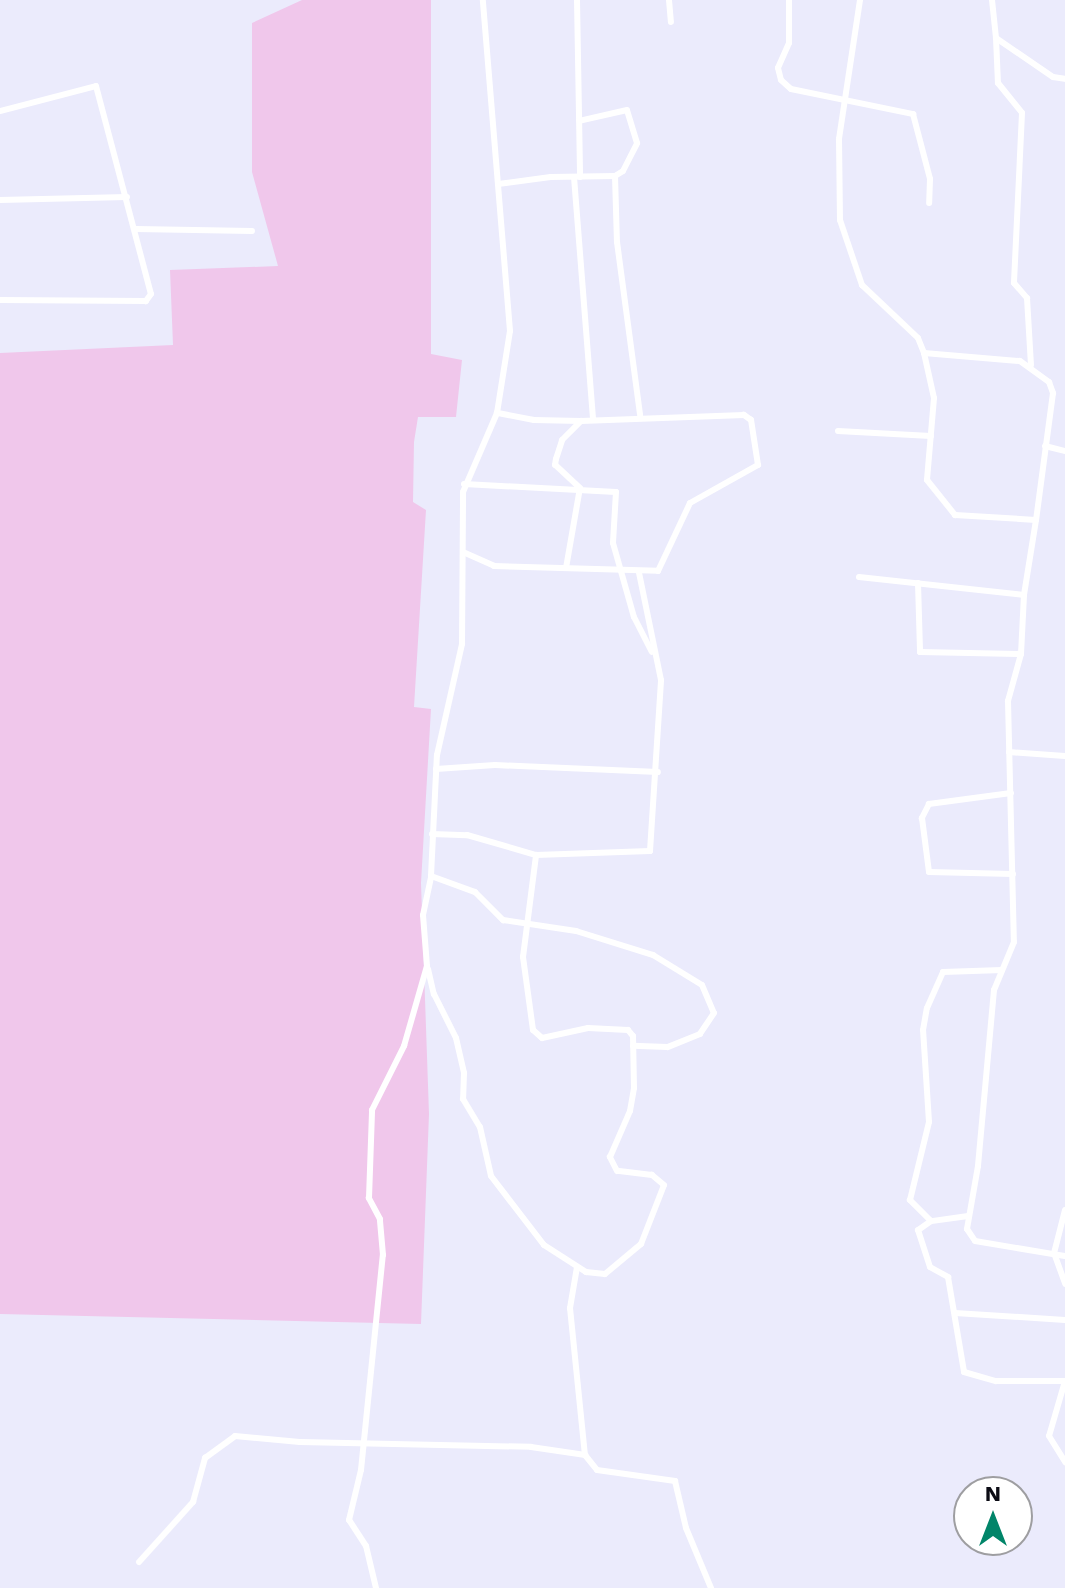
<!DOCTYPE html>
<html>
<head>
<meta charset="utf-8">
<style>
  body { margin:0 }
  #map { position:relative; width:1065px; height:1588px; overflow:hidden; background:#ebebfc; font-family:"Work Sans",sans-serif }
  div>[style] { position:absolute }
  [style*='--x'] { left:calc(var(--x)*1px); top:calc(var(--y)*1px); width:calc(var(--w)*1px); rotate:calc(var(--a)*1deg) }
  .green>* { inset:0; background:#f0c7eb }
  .minor>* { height:6px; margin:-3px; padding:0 3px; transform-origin:3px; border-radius:3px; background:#fff }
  span { translate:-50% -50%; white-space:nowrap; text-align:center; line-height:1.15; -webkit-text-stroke:6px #fff; paint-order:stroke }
  .north { position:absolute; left:953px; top:1476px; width:80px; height:80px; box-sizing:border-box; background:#fff; border:2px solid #9e9ea1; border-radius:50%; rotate:0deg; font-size:22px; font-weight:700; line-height:32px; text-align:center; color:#0c0c15 }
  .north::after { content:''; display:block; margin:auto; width:28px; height:36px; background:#018569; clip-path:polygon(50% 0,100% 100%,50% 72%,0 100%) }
</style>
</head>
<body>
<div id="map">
  <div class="green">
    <i style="clip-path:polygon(302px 0,431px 0,431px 354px,462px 360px,456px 417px,418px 417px,414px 442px,413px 502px,426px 510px,414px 707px,431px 709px,421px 883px,429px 1114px,421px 1324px,0 1314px,0 353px,173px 345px,170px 270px,278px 266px,252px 172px,252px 23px)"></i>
  </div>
  <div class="minor">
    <i style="--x:577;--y:0;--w:177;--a:89"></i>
    <i style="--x:669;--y:0;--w:22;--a:85"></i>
    <i style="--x:789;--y:0;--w:43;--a:90"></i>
    <i style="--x:789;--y:43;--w:27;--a:114"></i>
    <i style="--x:778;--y:68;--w:12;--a:76"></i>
    <i style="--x:781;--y:80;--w:13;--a:42"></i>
    <i style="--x:791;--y:89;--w:125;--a:11.6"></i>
    <i style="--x:913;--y:114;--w:67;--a:75.3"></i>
    <i style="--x:930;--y:179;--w:24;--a:92"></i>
    <i style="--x:860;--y:0;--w:141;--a:98.6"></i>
    <i style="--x:839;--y:139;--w:81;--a:89.3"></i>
    <i style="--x:840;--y:220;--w:69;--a:71.3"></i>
    <i style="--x:862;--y:285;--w:77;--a:43.4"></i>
    <i style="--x:918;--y:338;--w:16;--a:68"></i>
    <i style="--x:924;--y:353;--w:46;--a:77.5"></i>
    <i style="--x:934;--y:398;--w:82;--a:94.9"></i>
    <i style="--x:927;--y:480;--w:45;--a:51.3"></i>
    <i style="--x:955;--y:515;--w:81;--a:3.5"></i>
    <i style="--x:1036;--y:520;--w:76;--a:99.1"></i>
    <i style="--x:1024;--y:595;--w:59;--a:92.9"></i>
    <i style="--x:1021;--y:654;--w:49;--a:105.5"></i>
    <i style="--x:1008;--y:701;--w:241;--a:88.6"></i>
    <i style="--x:1014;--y:942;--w:52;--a:112.6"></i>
    <i style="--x:994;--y:990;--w:177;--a:95.2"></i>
    <i style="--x:978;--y:1166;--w:64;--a:99.9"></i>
    <i style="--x:967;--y:1229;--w:14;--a:56"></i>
    <i style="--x:975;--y:1241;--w:91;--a:9.5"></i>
    <i style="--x:992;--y:0;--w:38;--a:84"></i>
    <i style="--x:996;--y:38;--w:69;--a:34.4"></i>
    <i style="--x:1053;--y:77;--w:12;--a:9"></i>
    <i style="--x:996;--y:38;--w:45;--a:87.5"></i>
    <i style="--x:998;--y:83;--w:38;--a:51"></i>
    <i style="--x:1022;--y:113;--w:170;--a:92.7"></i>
    <i style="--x:1014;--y:283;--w:20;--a:49"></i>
    <i style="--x:1027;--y:298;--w:67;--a:86.6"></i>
    <i style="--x:0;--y:111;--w:99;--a:-14.6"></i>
    <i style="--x:96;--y:86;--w:215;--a:75.2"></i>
    <i style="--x:151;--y:294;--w:9;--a:126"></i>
    <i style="--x:146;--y:301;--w:146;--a:-179.6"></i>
    <i style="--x:615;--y:176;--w:66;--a:88.3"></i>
    <i style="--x:617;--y:242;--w:175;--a:82.4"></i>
    <i style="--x:574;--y:177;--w:242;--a:85.5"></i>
    <i style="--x:498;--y:184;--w:53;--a:-7.5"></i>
    <i style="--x:551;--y:177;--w:64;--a:-0.9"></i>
    <i style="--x:615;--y:176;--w:9;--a:-32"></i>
    <i style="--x:623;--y:171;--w:31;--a:-63"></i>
    <i style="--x:637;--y:143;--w:34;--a:-107"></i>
    <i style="--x:627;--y:110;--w:49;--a:167.1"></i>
    <i style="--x:0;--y:200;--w:127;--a:-1.4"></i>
    <i style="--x:136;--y:229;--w:116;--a:1"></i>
    <i style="--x:924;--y:353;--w:96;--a:4.8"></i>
    <i style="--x:1020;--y:361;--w:36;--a:36"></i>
    <i style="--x:1049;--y:382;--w:12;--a:70"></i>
    <i style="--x:1053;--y:393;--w:128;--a:97.6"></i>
    <i style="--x:838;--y:431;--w:93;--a:3.1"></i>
    <i style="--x:1045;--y:446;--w:21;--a:14"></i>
    <i style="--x:464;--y:484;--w:152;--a:3"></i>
    <i style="--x:616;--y:492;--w:51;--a:93.4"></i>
    <i style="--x:613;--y:543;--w:77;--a:74.2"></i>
    <i style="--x:634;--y:617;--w:39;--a:63"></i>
    <i style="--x:463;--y:552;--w:34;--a:24"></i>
    <i style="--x:494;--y:566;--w:164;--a:1.7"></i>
    <i style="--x:658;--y:571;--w:75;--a:-64.8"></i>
    <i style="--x:690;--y:503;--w:78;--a:-29.2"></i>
    <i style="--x:758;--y:465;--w:46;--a:-98.8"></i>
    <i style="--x:751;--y:420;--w:9;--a:-144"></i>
    <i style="--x:744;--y:415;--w:163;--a:177.9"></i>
    <i style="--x:581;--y:421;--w:47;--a:-178.8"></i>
    <i style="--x:534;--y:420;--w:38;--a:-169"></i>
    <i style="--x:566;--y:568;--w:81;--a:-80.1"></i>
    <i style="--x:580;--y:488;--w:34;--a:-137"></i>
    <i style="--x:555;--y:465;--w:6;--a:-81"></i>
    <i style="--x:556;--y:459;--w:20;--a:-72"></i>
    <i style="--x:562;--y:440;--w:27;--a:-45"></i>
    <i style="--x:859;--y:577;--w:166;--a:6.2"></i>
    <i style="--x:918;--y:583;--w:69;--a:88.3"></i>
    <i style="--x:920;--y:652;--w:101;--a:1.1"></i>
    <i style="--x:1009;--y:752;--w:56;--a:4.1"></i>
    <i style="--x:436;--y:769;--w:59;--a:-3.9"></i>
    <i style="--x:495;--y:765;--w:163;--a:2.5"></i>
    <i style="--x:1011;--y:793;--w:83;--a:172.4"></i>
    <i style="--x:929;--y:804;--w:16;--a:117"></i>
    <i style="--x:922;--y:818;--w:54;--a:82.6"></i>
    <i style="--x:929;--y:872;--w:84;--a:1.4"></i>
    <i style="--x:432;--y:834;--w:35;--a:2"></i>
    <i style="--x:467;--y:835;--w:72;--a:16.2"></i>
    <i style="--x:536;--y:855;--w:114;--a:-2"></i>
    <i style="--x:650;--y:851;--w:171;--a:-86.3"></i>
    <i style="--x:661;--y:680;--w:109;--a:-101.6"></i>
    <i style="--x:431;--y:876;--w:47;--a:20"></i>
    <i style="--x:475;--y:892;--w:40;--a:45"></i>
    <i style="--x:503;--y:920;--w:74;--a:8.6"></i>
    <i style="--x:576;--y:931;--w:81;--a:17.3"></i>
    <i style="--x:653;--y:955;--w:57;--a:31.5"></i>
    <i style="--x:702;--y:985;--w:30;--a:67"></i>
    <i style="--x:714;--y:1013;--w:25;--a:124"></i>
    <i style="--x:700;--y:1034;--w:35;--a:158"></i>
    <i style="--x:667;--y:1047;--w:34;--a:-178"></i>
    <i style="--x:428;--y:969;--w:26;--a:77"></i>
    <i style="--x:434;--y:994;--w:49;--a:63.4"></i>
    <i style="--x:456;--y:1038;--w:36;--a:77"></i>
    <i style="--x:464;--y:1073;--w:26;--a:92"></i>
    <i style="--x:463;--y:1099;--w:33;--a:59"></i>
    <i style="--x:480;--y:1127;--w:50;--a:77.3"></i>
    <i style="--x:491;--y:1176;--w:87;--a:52.5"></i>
    <i style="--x:544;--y:1245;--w:50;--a:32.7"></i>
    <i style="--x:586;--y:1272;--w:19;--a:6"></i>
    <i style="--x:605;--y:1274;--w:47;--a:-39.8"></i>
    <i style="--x:641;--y:1244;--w:63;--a:-68.7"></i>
    <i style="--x:664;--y:1185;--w:16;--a:-140"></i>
    <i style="--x:652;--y:1175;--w:35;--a:-173"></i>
    <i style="--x:617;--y:1171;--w:16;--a:-117"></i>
    <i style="--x:610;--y:1157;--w:50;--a:-66.5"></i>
    <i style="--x:630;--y:1111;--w:23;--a:-80"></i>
    <i style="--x:634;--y:1088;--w:52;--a:-91.1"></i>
    <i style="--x:633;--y:1036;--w:8;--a:-130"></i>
    <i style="--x:628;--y:1030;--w:40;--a:-177.1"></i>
    <i style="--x:588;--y:1028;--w:47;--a:167.7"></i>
    <i style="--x:542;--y:1038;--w:12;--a:-138"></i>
    <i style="--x:533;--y:1030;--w:74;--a:-97.8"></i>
    <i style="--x:523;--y:957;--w:103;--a:-82.7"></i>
    <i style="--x:1065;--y:1210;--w:44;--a:104.3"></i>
    <i style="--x:1054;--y:1253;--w:33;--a:70"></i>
    <i style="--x:968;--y:1216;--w:37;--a:172"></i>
    <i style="--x:931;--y:1221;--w:16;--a:145"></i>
    <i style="--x:918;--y:1230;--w:39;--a:72"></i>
    <i style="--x:930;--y:1267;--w:21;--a:29"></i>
    <i style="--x:948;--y:1277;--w:96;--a:80.4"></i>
    <i style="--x:964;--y:1372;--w:33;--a:16"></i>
    <i style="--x:996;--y:1381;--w:69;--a:0"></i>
    <i style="--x:931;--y:1221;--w:30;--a:-135"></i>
    <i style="--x:910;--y:1200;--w:80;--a:-76.3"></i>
    <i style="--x:929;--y:1122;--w:92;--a:-93.7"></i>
    <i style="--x:923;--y:1030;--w:22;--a:-80"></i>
    <i style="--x:927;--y:1008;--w:39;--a:-66"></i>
    <i style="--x:943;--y:972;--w:59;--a:-1.9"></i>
    <i style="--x:577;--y:1267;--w:42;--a:99.7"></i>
    <i style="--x:570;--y:1308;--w:148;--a:84.2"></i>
    <i style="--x:585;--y:1455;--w:19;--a:51"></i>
    <i style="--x:597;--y:1470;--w:79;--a:8"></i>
    <i style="--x:675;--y:1481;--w:48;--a:76.8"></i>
    <i style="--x:686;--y:1528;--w:65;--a:67.4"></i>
    <i style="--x:955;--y:1313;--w:110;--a:3.6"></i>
    <i style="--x:1065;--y:1381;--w:57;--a:106.2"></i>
    <i style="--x:1049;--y:1436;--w:31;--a:58"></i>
    <i style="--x:139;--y:1562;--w:81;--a:-48"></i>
    <i style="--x:193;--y:1502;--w:46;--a:-74.7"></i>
    <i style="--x:205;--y:1458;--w:37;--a:-36"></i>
    <i style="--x:235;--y:1436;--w:65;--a:5.3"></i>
    <i style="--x:300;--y:1442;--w:231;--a:1.2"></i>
    <i style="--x:531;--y:1447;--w:55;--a:8.4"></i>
    <i style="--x:376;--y:1588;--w:43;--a:-103.4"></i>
    <i style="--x:366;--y:1546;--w:31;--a:-123"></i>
    <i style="--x:349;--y:1520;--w:51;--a:-76.5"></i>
    <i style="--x:361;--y:1470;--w:216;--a:-84.2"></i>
    <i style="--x:383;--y:1255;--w:36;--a:-95"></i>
    <i style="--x:380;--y:1219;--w:24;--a:-118"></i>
    <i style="--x:369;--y:1198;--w:88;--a:-88"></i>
    <i style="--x:372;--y:1110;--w:72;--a:-63.4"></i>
    <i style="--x:404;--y:1046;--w:83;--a:-74"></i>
    <i style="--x:427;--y:966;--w:51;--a:-94.5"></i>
    <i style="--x:423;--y:915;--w:40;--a:-78"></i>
    <i style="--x:431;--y:876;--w:121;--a:-87.2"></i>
    <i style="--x:437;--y:755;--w:114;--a:-77.3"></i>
    <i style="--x:462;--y:644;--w:152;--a:-89.6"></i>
    <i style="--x:463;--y:492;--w:86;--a:-66.7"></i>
    <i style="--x:497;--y:413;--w:83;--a:-81"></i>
    <i style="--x:510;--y:331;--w:332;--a:-94.7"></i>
  </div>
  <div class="north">N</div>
</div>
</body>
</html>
